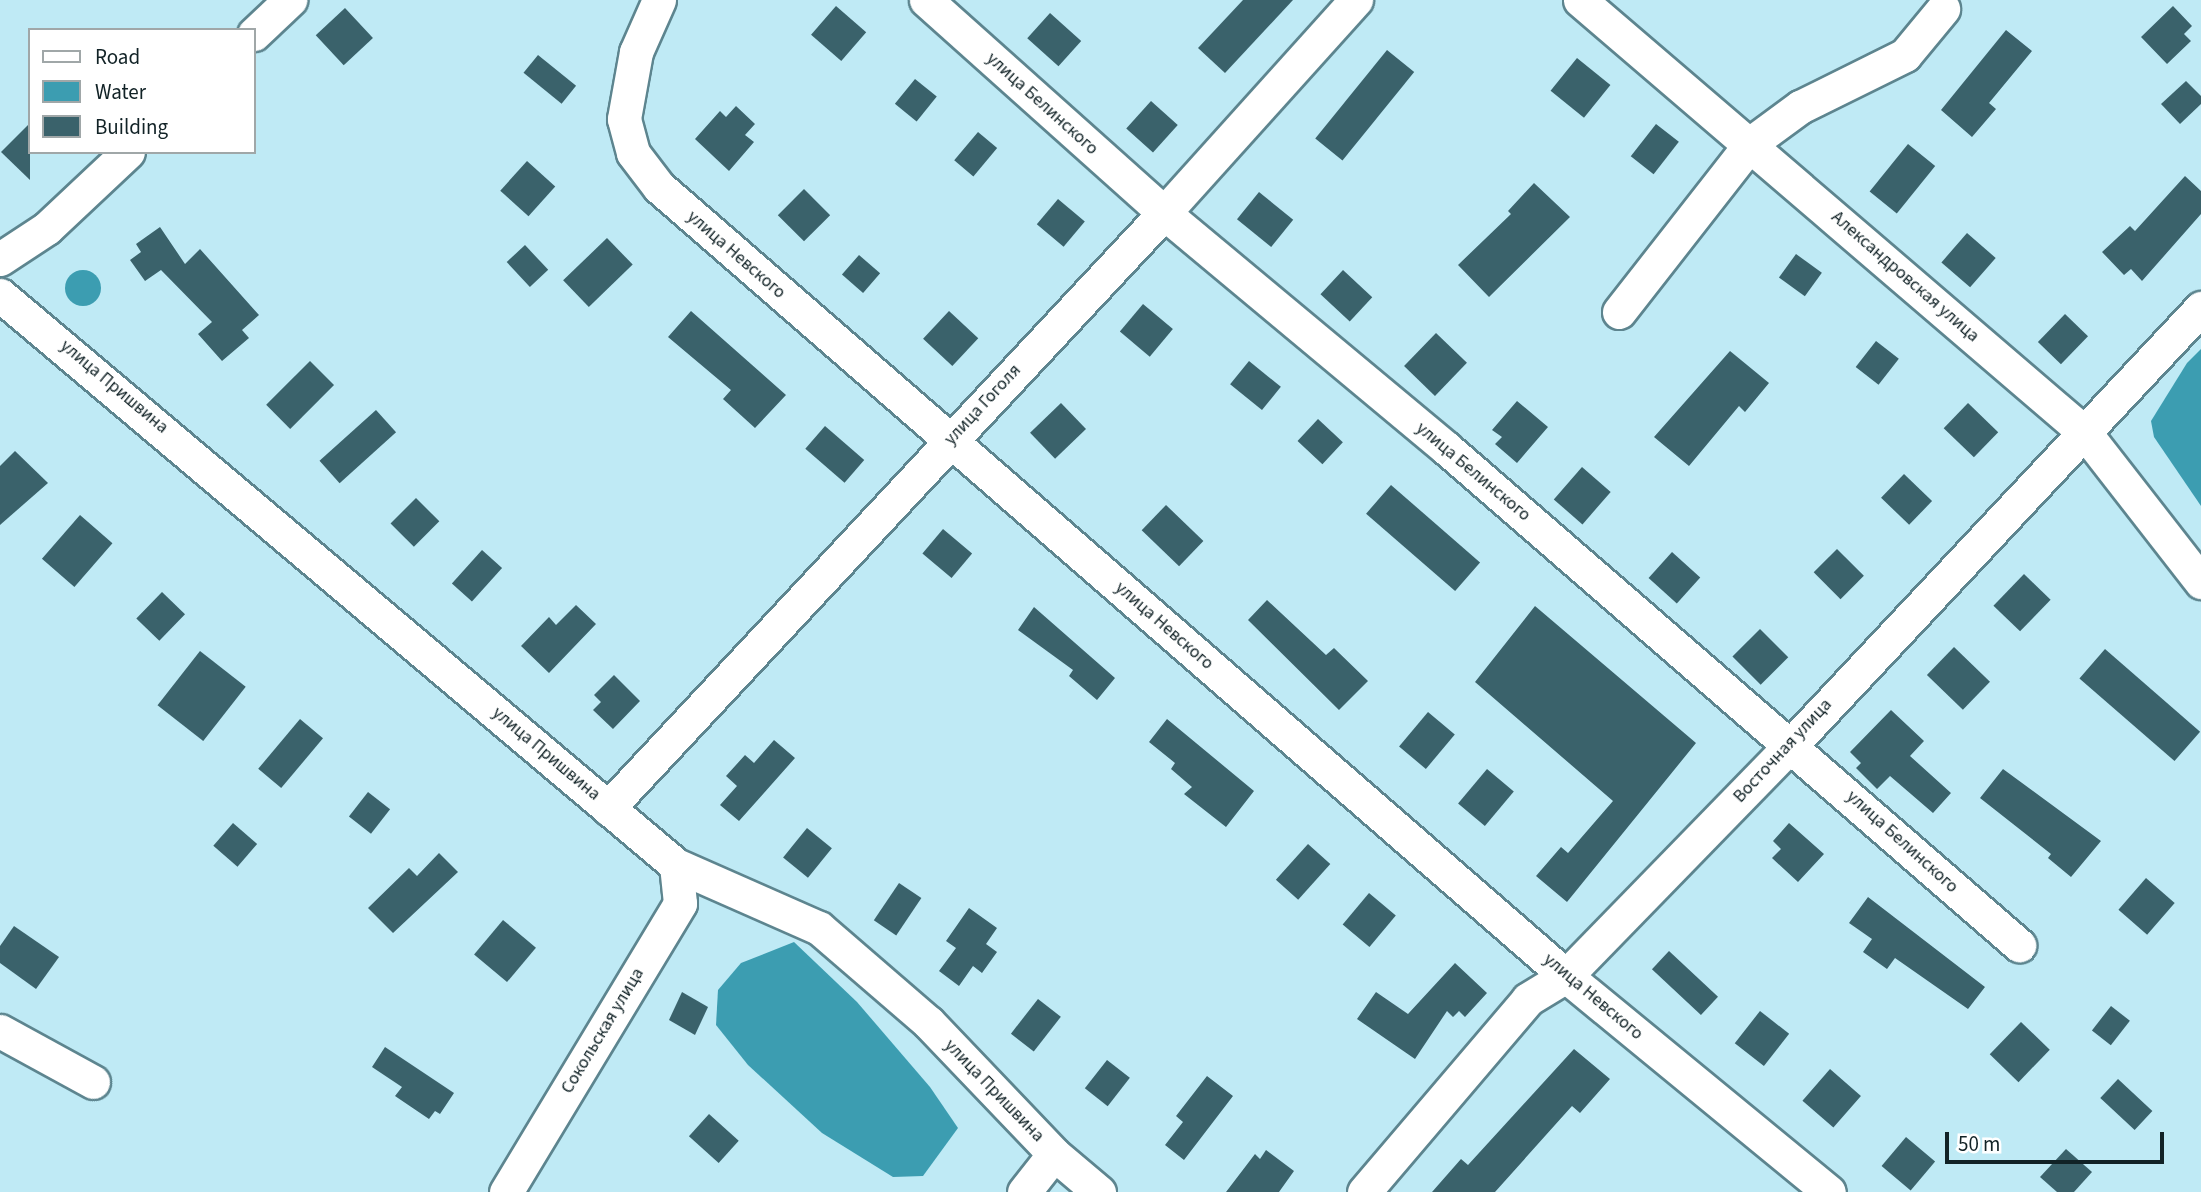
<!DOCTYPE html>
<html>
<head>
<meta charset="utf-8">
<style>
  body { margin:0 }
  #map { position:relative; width:2201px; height:1192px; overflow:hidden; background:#bfeaf5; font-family:"Source Sans 3",sans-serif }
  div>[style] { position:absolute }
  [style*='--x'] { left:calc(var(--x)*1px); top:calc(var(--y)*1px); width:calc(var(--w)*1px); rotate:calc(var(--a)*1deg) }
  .water>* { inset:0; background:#3c9db1 }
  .round { border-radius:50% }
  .building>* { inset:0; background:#3a626b; transform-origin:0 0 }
  .roads { filter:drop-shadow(2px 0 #5d858f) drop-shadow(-2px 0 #5d858f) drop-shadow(0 2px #5d858f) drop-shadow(0 -2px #5d858f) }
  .minor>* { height:33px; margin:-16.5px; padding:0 16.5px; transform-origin:16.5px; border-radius:16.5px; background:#fff }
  span { translate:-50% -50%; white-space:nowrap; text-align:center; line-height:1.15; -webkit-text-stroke:7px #fff; paint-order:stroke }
  .street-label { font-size:18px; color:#112226 }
  .legend { position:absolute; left:28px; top:28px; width:228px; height:126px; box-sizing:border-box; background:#fff; border:2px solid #a0a7a8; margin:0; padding:9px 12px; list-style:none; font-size:21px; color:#112226 }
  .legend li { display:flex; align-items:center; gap:14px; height:35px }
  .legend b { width:35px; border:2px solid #a0a7a8 }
  .scale { position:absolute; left:1945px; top:1132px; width:219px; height:32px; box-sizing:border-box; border:4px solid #112226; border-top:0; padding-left:9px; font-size:21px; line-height:24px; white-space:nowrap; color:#112226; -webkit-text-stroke:5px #fff; paint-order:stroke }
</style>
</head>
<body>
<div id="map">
  <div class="water">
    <i class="round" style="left:65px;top:270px;width:36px;height:36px"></i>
    <i style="clip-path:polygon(2201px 349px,2201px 506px,2154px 437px,2151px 421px,2187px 363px)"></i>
    <i style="clip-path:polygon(794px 942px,857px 1002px,930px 1087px,958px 1128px,923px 1176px,893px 1177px,822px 1133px,748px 1065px,716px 1025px,718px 990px,741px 963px)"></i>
  </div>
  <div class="building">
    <i style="clip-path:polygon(1243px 0,1293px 0,1225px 73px,1198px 48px)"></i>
    <i style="left:836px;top:6px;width:40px;height:38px;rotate:41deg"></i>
    <i style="clip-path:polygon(2173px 6px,2192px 26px,2184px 34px,2191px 41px,2167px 64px,2141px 37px)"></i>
    <i style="left:345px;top:8px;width:41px;height:40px;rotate:47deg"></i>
    <i style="left:1050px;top:13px;width:42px;height:34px;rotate:42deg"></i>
    <i style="clip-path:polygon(2006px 30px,2032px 51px,1989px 103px,1996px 109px,1972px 137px,1941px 110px)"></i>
    <i style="left:1387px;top:50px;width:35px;height:114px;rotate:39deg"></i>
    <i style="left:538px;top:55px;width:49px;height:23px;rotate:39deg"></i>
    <i style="left:1577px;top:58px;width:43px;height:42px;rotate:39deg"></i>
    <i style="left:915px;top:79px;width:28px;height:32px;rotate:39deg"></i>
    <i style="clip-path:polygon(2186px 81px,2201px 96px,2201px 104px,2180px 124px,2161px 104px)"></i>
    <i style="left:1151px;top:101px;width:36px;height:37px;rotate:42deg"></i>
    <i style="clip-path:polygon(736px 106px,755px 124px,745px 135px,754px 142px,729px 171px,695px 139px,720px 111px,726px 117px)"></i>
    <i style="clip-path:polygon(30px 123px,30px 180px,1px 152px)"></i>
    <i style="left:1656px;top:124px;width:29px;height:41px;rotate:38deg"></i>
    <i style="left:978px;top:132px;width:25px;height:37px;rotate:40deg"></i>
    <i style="left:1908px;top:144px;width:35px;height:61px;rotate:39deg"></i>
    <i style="left:527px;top:161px;width:38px;height:40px;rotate:42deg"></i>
    <i style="clip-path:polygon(2185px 176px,2201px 191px,2201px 214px,2142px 281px,2131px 269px,2124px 275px,2102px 252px,2130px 226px,2135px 231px)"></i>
    <i style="clip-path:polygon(1534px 183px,1570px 217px,1489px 297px,1458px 265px,1511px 214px,1508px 211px)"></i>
    <i style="left:804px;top:189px;width:37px;height:37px;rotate:45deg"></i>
    <i style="left:1259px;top:192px;width:44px;height:35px;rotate:39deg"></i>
    <i style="left:1058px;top:199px;width:35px;height:33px;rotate:40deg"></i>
    <i style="clip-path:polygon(160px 227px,185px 264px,200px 249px,259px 315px,242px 330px,249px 338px,222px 361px,198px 334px,212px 322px,161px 270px,145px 281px,130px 260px,141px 252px,136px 244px)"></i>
    <i style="left:1967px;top:233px;width:38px;height:39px;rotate:41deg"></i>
    <i style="left:607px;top:238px;width:37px;height:61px;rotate:46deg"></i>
    <i style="left:525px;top:245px;width:34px;height:25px;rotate:47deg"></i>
    <i style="left:1796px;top:254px;width:32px;height:29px;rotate:36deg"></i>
    <i style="left:859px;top:255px;width:28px;height:26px;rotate:41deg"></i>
    <i style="left:1343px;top:270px;width:40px;height:33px;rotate:43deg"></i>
    <i style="left:1143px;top:304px;width:39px;height:36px;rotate:40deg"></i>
    <i style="clip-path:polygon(691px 311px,786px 395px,755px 428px,723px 399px,731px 390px,668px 337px)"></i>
    <i style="left:949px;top:311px;width:40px;height:38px;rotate:43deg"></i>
    <i style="left:2065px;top:314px;width:32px;height:39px;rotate:44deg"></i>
    <i style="left:1436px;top:333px;width:43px;height:46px;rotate:44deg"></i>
    <i style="left:1876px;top:341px;width:29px;height:33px;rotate:38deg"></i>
    <i style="clip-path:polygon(1730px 351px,1769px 383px,1745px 412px,1739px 406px,1689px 466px,1654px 437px)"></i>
    <i style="left:310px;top:361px;width:34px;height:62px;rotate:45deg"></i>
    <i style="left:1249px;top:361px;width:41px;height:30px;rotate:39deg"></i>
    <i style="clip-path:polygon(1517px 401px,1548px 427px,1517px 463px,1495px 444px,1502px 437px,1492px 430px)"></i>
    <i style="left:1061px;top:403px;width:36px;height:43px;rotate:46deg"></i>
    <i style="left:1968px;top:403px;width:42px;height:35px;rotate:44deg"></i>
    <i style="left:376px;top:410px;width:30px;height:76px;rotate:48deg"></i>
    <i style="left:1318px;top:419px;width:34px;height:30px;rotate:43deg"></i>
    <i style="left:825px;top:426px;width:52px;height:30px;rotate:41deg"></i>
    <i style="clip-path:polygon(15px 451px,48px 483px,0 525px,0 466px)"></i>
    <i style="left:1582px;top:467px;width:38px;height:43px;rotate:41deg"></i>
    <i style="left:1904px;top:474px;width:39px;height:33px;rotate:44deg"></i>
    <i style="left:1391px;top:485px;width:118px;height:38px;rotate:41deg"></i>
    <i style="left:416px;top:498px;width:33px;height:36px;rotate:45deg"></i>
    <i style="left:1166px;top:505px;width:52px;height:35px;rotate:44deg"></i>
    <i style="left:80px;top:515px;width:43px;height:58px;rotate:41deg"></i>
    <i style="left:943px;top:529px;width:38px;height:32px;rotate:40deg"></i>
    <i style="left:1837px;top:549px;width:38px;height:33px;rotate:45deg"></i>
    <i style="left:482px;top:550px;width:27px;height:45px;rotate:42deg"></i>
    <i style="left:1672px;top:552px;width:38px;height:35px;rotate:42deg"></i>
    <i style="left:2024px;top:574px;width:37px;height:44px;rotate:44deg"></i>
    <i style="left:162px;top:592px;width:32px;height:37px;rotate:44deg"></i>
    <i style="clip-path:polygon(1267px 600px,1326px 655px,1334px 648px,1368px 681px,1339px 710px,1248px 620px)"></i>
    <i style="clip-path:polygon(576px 605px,596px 624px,549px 673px,521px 646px,549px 617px,556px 625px)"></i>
    <i style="clip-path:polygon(1535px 606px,1696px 743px,1567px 902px,1536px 876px,1561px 847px,1568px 853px,1613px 801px,1475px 682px)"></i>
    <i style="clip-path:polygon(1034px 607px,1115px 678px,1097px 700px,1069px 676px,1073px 670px,1018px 630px)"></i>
    <i style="left:1760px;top:629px;width:40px;height:39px;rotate:45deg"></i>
    <i style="left:1954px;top:647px;width:50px;height:39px;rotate:44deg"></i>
    <i style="left:2105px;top:649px;width:126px;height:39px;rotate:41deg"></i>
    <i style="left:200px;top:651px;width:58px;height:69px;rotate:38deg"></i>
    <i style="clip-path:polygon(614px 675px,640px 701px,613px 729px,593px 710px,601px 702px,594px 695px)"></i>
    <i style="clip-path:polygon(1891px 710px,1924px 741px,1910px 756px,1951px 793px,1933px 813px,1890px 776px,1877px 789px,1856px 768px,1861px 763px,1850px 752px)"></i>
    <i style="left:1428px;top:712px;width:35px;height:45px;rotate:40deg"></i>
    <i style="left:300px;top:719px;width:30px;height:65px;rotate:40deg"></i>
    <i style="clip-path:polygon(1167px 719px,1254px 791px,1226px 827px,1184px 794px,1192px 787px,1171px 769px,1175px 763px,1149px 742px)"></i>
    <i style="clip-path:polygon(774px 740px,795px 758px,739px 821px,720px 805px,737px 786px,726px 776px,745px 755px,754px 763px)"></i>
    <i style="left:1487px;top:769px;width:35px;height:45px;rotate:40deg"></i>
    <i style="clip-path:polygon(2003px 769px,2101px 841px,2071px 877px,2048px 858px,2051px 854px,1980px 798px)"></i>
    <i style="left:368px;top:792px;width:28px;height:31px;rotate:38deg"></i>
    <i style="left:233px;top:823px;width:32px;height:30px;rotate:41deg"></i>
    <i style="clip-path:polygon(1789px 823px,1824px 854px,1798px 882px,1772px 858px,1781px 849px,1773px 841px)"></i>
    <i style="left:807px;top:828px;width:32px;height:38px;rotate:39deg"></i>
    <i style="left:1308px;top:844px;width:30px;height:48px;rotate:42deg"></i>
    <i style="clip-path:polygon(439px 853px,458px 872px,393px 933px,368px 908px,409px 868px,417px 876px)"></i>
    <i style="left:2146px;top:878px;width:38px;height:42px;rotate:41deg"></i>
    <i style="left:899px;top:883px;width:27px;height:45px;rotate:34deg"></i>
    <i style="left:1369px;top:893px;width:35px;height:41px;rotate:40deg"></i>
    <i style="clip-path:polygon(1868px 897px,1985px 987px,1968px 1009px,1895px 958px,1887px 969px,1863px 952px,1872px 939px,1849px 923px)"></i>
    <i style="clip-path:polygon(969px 908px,997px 928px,986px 944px,997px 952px,982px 973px,973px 966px,959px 986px,939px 971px,956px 948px,946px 941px)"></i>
    <i style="left:503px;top:920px;width:43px;height:45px;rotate:40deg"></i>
    <i style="clip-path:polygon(14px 926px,59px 957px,36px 989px,0 963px,0 946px)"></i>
    <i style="left:1669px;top:951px;width:67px;height:25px;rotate:43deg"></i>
    <i style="clip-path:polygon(1455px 963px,1487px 993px,1465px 1017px,1459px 1011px,1453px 1017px,1447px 1011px,1415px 1059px,1357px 1019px,1376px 992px,1408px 1014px)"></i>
    <i style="clip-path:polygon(682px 992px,708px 1007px,695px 1035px,669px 1020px)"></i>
    <i style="left:1038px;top:999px;width:29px;height:44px;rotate:38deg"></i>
    <i style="left:2111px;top:1006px;width:24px;height:31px;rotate:38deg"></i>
    <i style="left:1760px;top:1011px;width:37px;height:41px;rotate:38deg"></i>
    <i style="left:2021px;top:1022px;width:40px;height:45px;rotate:44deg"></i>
    <i style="clip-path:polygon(385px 1047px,454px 1093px,440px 1114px,435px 1111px,429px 1119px,395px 1096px,402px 1087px,372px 1067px)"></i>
    <i style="clip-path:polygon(1574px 1049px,1610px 1079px,1580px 1113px,1572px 1106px,1495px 1192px,1432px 1192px,1461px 1159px,1468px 1165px)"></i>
    <i style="left:1107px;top:1060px;width:29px;height:36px;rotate:38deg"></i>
    <i style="left:1830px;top:1069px;width:41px;height:42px;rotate:41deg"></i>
    <i style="clip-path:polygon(1207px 1076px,1233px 1096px,1184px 1160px,1165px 1145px,1183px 1122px,1176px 1116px)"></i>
    <i style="left:2118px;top:1079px;width:47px;height:26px;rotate:43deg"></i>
    <i style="left:709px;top:1114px;width:40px;height:30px;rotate:42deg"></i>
    <i style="left:1906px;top:1137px;width:38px;height:38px;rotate:40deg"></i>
    <i style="clip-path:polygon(2066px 1149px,2092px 1172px,2074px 1192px,2057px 1192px,2040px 1177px)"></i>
    <i style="clip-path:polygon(1266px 1150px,1294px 1171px,1279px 1192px,1226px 1192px,1255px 1154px,1260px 1159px)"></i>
  </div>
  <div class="roads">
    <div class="minor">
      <i style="--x:659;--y:0;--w:57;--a:113.9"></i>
      <i style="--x:636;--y:52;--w:68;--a:100.2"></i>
      <i style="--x:624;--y:119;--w:35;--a:75"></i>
      <i style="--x:633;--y:153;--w:43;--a:52.6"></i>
      <i style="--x:659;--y:187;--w:1202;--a:41.02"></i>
      <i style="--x:1566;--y:976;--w:340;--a:39.4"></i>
      <i style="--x:926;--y:0;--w:319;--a:41.8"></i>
      <i style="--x:1164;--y:213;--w:367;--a:39.8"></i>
      <i style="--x:1446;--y:448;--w:759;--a:40.94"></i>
      <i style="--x:1580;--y:0;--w:665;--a:40.61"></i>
      <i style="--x:2085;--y:433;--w:189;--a:52.1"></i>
      <i style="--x:254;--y:34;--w:50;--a:-43.4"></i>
      <i style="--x:0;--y:259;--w:56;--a:-33.4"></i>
      <i style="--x:47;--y:228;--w:111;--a:-43.2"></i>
      <i style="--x:0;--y:295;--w:884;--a:40.14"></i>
      <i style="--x:676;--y:865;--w:156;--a:23.8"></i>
      <i style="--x:819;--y:928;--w:144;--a:40.8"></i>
      <i style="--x:928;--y:1022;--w:182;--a:46.3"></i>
      <i style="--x:1054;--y:1154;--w:59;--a:40.2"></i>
      <i style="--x:1619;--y:312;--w:214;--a:-52"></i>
      <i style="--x:1751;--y:143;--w:61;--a:-36.3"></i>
      <i style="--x:1800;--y:107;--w:117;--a:-26.3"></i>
      <i style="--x:1905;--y:55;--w:60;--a:-50.4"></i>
      <i style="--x:608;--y:808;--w:814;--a:-46.94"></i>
      <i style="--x:1164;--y:213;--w:287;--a:-48"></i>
      <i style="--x:0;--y:1031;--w:106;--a:28.7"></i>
      <i style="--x:506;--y:1192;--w:337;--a:-58.9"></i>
      <i style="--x:680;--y:903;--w:38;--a:-96"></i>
      <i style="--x:1024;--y:1192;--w:48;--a:-51.7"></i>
      <i style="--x:1364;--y:1192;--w:253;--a:-49.6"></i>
      <i style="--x:1528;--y:999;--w:44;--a:-31.2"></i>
      <i style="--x:1566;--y:976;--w:324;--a:-45.8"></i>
      <i style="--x:1792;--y:744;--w:598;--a:-46.83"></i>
    </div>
  </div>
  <div class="street-label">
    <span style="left:1042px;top:104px;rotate:42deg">улица Белинского</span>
    <span style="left:736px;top:255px;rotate:41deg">улица Невского</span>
    <span style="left:1905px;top:277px;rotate:41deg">Александровская улица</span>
    <span style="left:114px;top:387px;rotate:40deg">улица Пришвина</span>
    <span style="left:983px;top:405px;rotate:-47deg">улица Гоголя</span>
    <span style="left:1473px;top:472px;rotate:40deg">улица Белинского</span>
    <span style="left:1164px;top:626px;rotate:41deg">улица Невского</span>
    <span style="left:1783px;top:751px;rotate:-47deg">Восточная улица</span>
    <span style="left:546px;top:754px;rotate:40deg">улица Пришвина</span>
    <span style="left:1902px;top:842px;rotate:42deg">улица Белинского</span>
    <span style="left:1593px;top:997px;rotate:40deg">улица Невского</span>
    <span style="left:603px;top:1031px;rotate:-59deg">Сокольская улица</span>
    <span style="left:994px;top:1091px;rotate:46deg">улица Пришвина</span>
  </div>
  <ul class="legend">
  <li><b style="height:9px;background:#fff"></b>Road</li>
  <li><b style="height:19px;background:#3c9db1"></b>Water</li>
  <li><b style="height:19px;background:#3a626b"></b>Building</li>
  </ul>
  <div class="scale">50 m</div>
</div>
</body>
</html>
